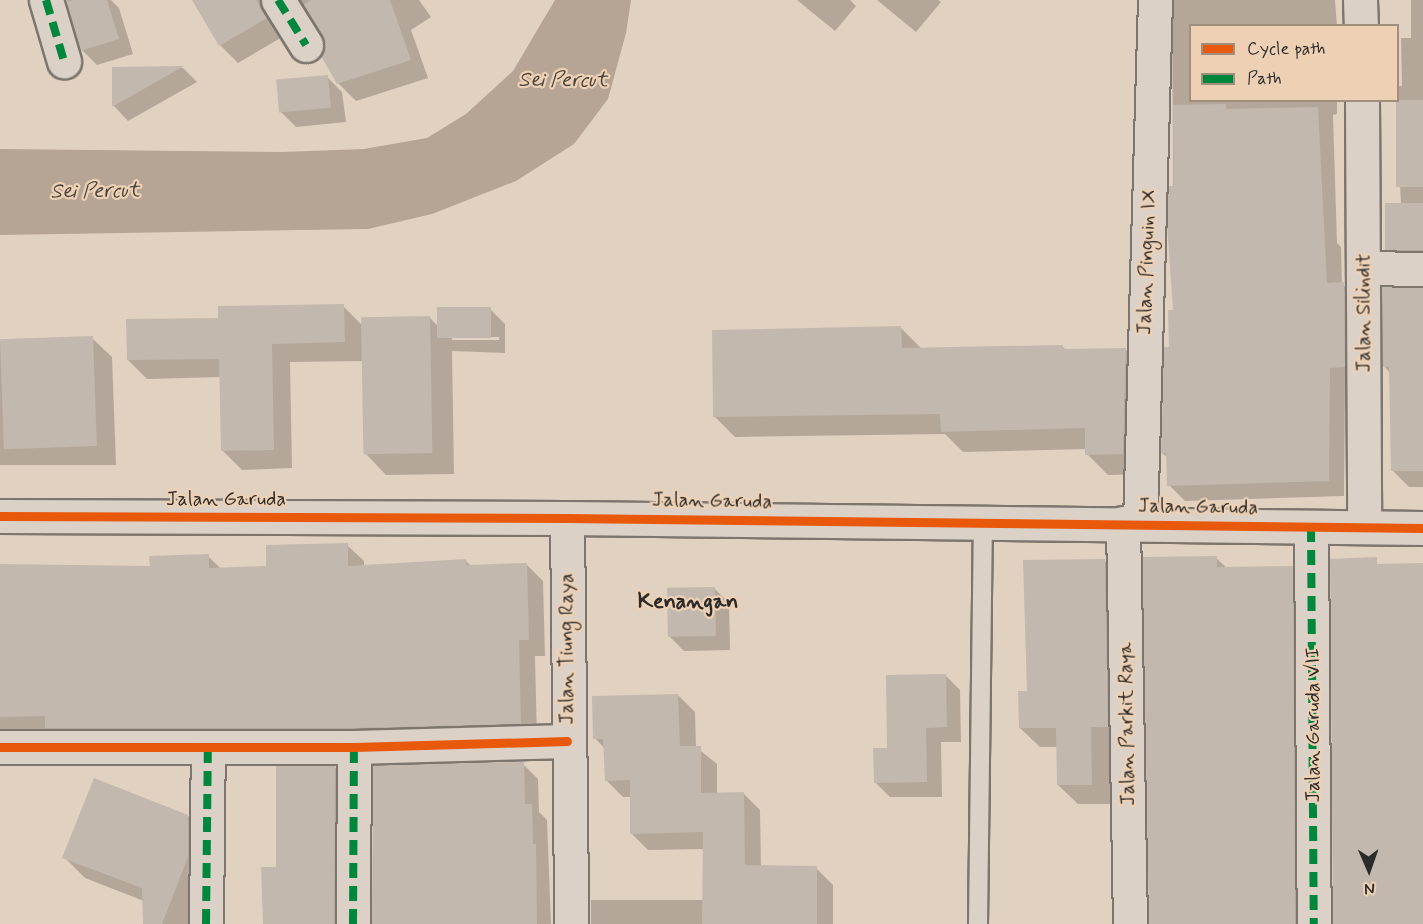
<!DOCTYPE html>
<html>
<head>
<meta charset="utf-8">
<style>
  body { margin:0 }
  #map { position:relative; width:1423px; height:924px; overflow:hidden; background:#e1d1c1; font-family:Mynerve,sans-serif }
  div>[style] { position:absolute }
  [style*='--x'] { left:calc(var(--x)*1px); top:calc(var(--y)*1px); width:calc(var(--w)*1px); rotate:calc(var(--a)*1deg) }
  .water>* { inset:0; background:#b6a494 }
  .shadow>* { inset:0; background:#0003 }
  .building>* { inset:0; background:#c3b8ad; transform-origin:0 0 }
  .roads { filter:drop-shadow(2px 0 #7d766e) drop-shadow(-2px 0 #7d766e) drop-shadow(0 2px #7d766e) drop-shadow(0 -2px #7d766e) }
  .service>* { height:18px; margin:-9px; padding:0 9px; transform-origin:9px; border-radius:9px; background:#dcd1c6 }
  .minor>* { height:33px; margin:-16.5px; padding:0 16.5px; transform-origin:16.5px; border-radius:16.5px; background:#dcd1c6 }
  .tertiary>* { height:33px; margin:-16.5px; padding:0 16.5px; transform-origin:16.5px; border-radius:16.5px; background:#dcd1c6 }
  .quiet>* { height:8px; margin-top:-4px; transform-origin:0; background:repeating-linear-gradient(90deg,#00873e 0 15px,transparent 0 23px) }
  .cycleway>* { height:9px; margin:-4.5px; padding:0 4.5px; transform-origin:4.5px; border-radius:4.5px; background:#e8590c }
  span { translate:-50% -50%; white-space:nowrap; text-align:center; line-height:1.15; -webkit-text-stroke:4.5px #eed1b4; paint-order:stroke }
  .street-label { font-size:20px; color:#2b2b2b }
  .water-label { font-size:21px; color:#494440; font-style:italic }
  .quarter-label { font-size:22px; color:#2b2b2b; font-weight:700 }
  .legend { position:absolute; left:1189px; top:24px; width:210px; height:78px; box-sizing:border-box; background:#eed1b4; border:2px solid #a08f7d; margin:0; padding:8px 10px; list-style:none; font-size:18px; color:#2b2b2b }
  .legend li { display:flex; align-items:center; gap:12px; height:30px }
  .legend b { width:30px; border:2px solid #a08f7d }
  .north { position:absolute; left:1339px; top:840px; width:60px; height:60px; -webkit-text-stroke:4px #eed1b4; paint-order:stroke; rotate:178deg; font-size:16px; font-weight:700; line-height:24px; text-align:center; color:#2b2b2b }
  .north::after { content:''; display:block; margin:auto; width:21px; height:27px; background:#2b2b2b; clip-path:polygon(50% 0,100% 100%,50% 72%,0 100%) }
</style>
</head>
<body>
<div id="map">
  <div class="water">
    <i style="clip-path:polygon(555px 0,631px 0,626px 33px,608px 99px,574px 144px,516px 181px,432px 214px,368px 229px,0 235px,0 149px,282px 152px,364px 149px,427px 138px,466px 114px,513px 71px)"></i>
  </div>
  <div class="shadow">
    <i style="clip-path:polygon(67px 0,111px 0,119px 8px,133px 54px,97px 65px,82px 50px)"></i>
    <i style="clip-path:polygon(194px 0,292px 0,284px 36px,238px 63px,220px 45px)"></i>
    <i style="clip-path:polygon(300px 0,419px 0,431px 17px,411px 30px,428px 78px,356px 101px,338px 83px,323px 34px)"></i>
    <i style="clip-path:polygon(797px 0,850px 0,856px 6px,835px 31px)"></i>
    <i style="clip-path:polygon(877px 0,938px 0,941px 2px,916px 32px)"></i>
    <i style="clip-path:polygon(1172px 0,1335px 0,1337px 26px,1190px 26px,1190px 100px,1337px 100px,1337px 114px,1333px 115px,1337px 243px,1341px 247px,1342px 284px,1360px 300px,1360px 383px,1345px 383px,1344px 496px,1185px 501px,1169px 485px,1168px 458px,1162px 453px,1174px 312px)"></i>
    <i style="clip-path:polygon(1411px 0,1423px 0,1423px 267px,1404px 266px,1387px 249px,1401px 205px,1396px 100px,1398px 86px,1402px 86px,1401px 38px,1411px 38px)"></i>
    <i style="clip-path:polygon(114px 68px,183px 68px,197px 82px,128px 121px,114px 106px)"></i>
    <i style="clip-path:polygon(327px 77px,342px 92px,346px 122px,296px 127px,281px 112px)"></i>
    <i style="clip-path:polygon(1423px 287px,1423px 487px,1409px 487px,1393px 471px,1390px 373px,1384px 366px,1383px 288px)"></i>
    <i style="clip-path:polygon(evenodd,343px 306px,362px 325px,430px 318px,439px 327px,490px 309px,505px 324px,505px 353px,452px 351px,454px 474px,386px 475px,365px 453px,363px 361px,290px 362px,292px 468px,242px 470px,223px 451px,221px 377px,147px 379px,128px 360px,220px 319px,343px 306px,452px 337px,499px 337px,499px 340px,452px 340px,452px 337px)"></i>
    <i style="clip-path:polygon(901px 328px,922px 349px,1062px 346px,1067px 351px,1126px 350px,1146px 370px,1143px 474px,1108px 475px,1087px 454px,1087px 449px,963px 452px,945px 434px,735px 437px,714px 416px)"></i>
    <i style="clip-path:polygon(92px 338px,112px 357px,116px 465px,0 465px,0 341px)"></i>
    <i style="clip-path:polygon(347px 545px,364px 561px,364px 567px,466px 561px,471px 566px,527px 565px,543px 581px,545px 656px,535px 656px,537px 740px,0 733px,0 565px,151px 567px,208px 556px,221px 569px,268px 568px)"></i>
    <i style="clip-path:polygon(1216px 558px,1227px 568px,1292px 567px,1307px 582px,1310px 924px,1150px 924px)"></i>
    <i style="clip-path:polygon(1104px 560px,1124px 580px,1127px 746px,1110px 746px,1111px 804px,1078px 804px,1058px 785px,1058px 747px,1040px 747px,1020px 728px,1028px 692px)"></i>
    <i style="clip-path:polygon(714px 588px,729px 603px,730px 650px,684px 651px,669px 636px)"></i>
    <i style="clip-path:polygon(945px 675px,960px 690px,961px 742px,941px 742px,942px 797px,890px 797px,875px 782px)"></i>
    <i style="clip-path:polygon(678px 695px,695px 712px,696px 747px,717px 764px,717px 794px,743px 793px,760px 810px,761px 867px,816px 868px,833px 885px,833px 924px,591px 924px,591px 900px,704px 900px,705px 849px,648px 850px,631px 833px,631px 797px,623px 797px,606px 780px,605px 749px,595px 738px)"></i>
    <i style="clip-path:polygon(523px 764px,538px 779px,539px 812px,547px 820px,551px 924px,373px 924px)"></i>
    <i style="clip-path:polygon(335px 767px,350px 782px,349px 924px,264px 924px,277px 868px)"></i>
    <i style="clip-path:polygon(188px 816px,209px 838px,199px 924px,144px 924px,144px 901px,85px 878px,64px 857px)"></i>
  </div>
  <div class="building">
    <i style="clip-path:polygon(74px 0,107px 0,119px 39px,80px 51px,66px 2px)"></i>
    <i style="clip-path:polygon(192px 0,256px 0,267px 18px,219px 46px)"></i>
    <i style="clip-path:polygon(311px 0,390px 0,411px 60px,337px 84px,321px 56px,325px 45px,322px 36px,303px 5px)"></i>
    <i style="clip-path:polygon(184px 66px,112px 107px,112px 67px)"></i>
    <i style="left:328px;top:75px;width:33px;height:52px;rotate:85deg"></i>
    <i style="left:1396px;top:100px;width:27px;height:87px"></i>
    <i style="clip-path:polygon(1226px 104px,1226px 109px,1318px 107px,1327px 283px,1344px 282px,1345px 367px,1330px 368px,1329px 481px,1167px 486px,1166px 453px,1161px 453px,1164px 347px,1169px 347px,1168px 310px,1173px 310px,1167px 223px,1168px 186px,1174px 186px,1173px 105px)"></i>
    <i style="left:1423px;top:203px;width:47px;height:38px;rotate:90deg"></i>
    <i style="clip-path:polygon(1382px 287px,1423px 288px,1423px 471px,1391px 471px,1389px 367px,1382px 367px)"></i>
    <i style="clip-path:polygon(344px 304px,345px 342px,272px 344px,274px 450px,221px 451px,219px 359px,127px 360px,126px 319px,218px 318px,218px 306px)"></i>
    <i style="left:491px;top:307px;width:31px;height:54px;rotate:90deg"></i>
    <i style="left:430px;top:316px;width:137px;height:69px;rotate:89deg"></i>
    <i style="clip-path:polygon(901px 326px,902px 348px,1063px 345px,1063px 349px,1126px 348px,1123px 454px,1085px 455px,1085px 428px,941px 432px,940px 414px,713px 417px,712px 330px)"></i>
    <i style="left:93px;top:336px;width:110px;height:93px;rotate:88deg"></i>
    <i style="clip-path:polygon(348px 543px,348px 566px,466px 559px,466px 565px,527px 563px,529px 640px,519px 640px,521px 724px,354px 728px,45px 728px,45px 716px,0 717px,0 564px,150px 566px,149px 556px,209px 554px,209px 568px,266px 566px,266px 545px)"></i>
    <i style="clip-path:polygon(1217px 556px,1217px 567px,1293px 566px,1295px 924px,1149px 924px,1142px 557px)"></i>
    <i style="clip-path:polygon(1377px 557px,1377px 564px,1423px 563px,1423px 924px,1333px 924px,1330px 559px)"></i>
    <i style="clip-path:polygon(1105px 559px,1108px 727px,1091px 727px,1092px 785px,1057px 785px,1056px 728px,1019px 728px,1018px 691px,1027px 691px,1023px 560px)"></i>
    <i style="left:715px;top:587px;width:49px;height:48px;rotate:89deg"></i>
    <i style="clip-path:polygon(946px 674px,947px 727px,926px 728px,927px 782px,874px 783px,873px 748px,887px 748px,886px 675px)"></i>
    <i style="clip-path:polygon(678px 694px,680px 746px,701px 746px,701px 793px,744px 792px,745px 865px,817px 866px,817px 924px,702px 924px,703px 832px,630px 834px,630px 780px,605px 781px,603px 739px,593px 739px,592px 696px)"></i>
    <i style="clip-path:polygon(524px 762px,525px 804px,532px 804px,533px 844px,536px 844px,537px 924px,372px 924px,373px 765px)"></i>
    <i style="clip-path:polygon(276px 766px,335px 766px,334px 924px,263px 924px,261px 867px,276px 867px)"></i>
    <i style="clip-path:polygon(94px 778px,188px 815px,188px 857px,162px 924px,143px 924px,142px 888px,62px 858px)"></i>
  </div>
  <div class="roads">
    <div class="service">
      <i style="--x:978;--y:924;--w:402;--a:-89.3"></i>
    </div>
    <div class="minor">
      <i style="--x:46;--y:0;--w:64;--a:73.6"></i>
      <i style="--x:278;--y:0;--w:53;--a:58.1"></i>
      <i style="--x:1360;--y:0;--w:26;--a:88"></i>
      <i style="--x:1362;--y:100;--w:425;--a:89.7"></i>
      <i style="--x:1365;--y:268;--w:58;--a:1"></i>
      <i style="--x:567;--y:518;--w:406;--a:89.4"></i>
      <i style="--x:1123;--y:523;--w:401;--a:89"></i>
      <i style="--x:1140;--y:523;--w:523;--a:-88.36"></i>
      <i style="--x:1311;--y:527;--w:397;--a:89.6"></i>
      <i style="--x:0;--y:747;--w:354;--a:0"></i>
      <i style="--x:354;--y:747;--w:213;--a:-1.6"></i>
      <i style="--x:206;--y:924;--w:177;--a:-89.4"></i>
      <i style="--x:353;--y:924;--w:177;--a:-89.7"></i>
    </div>
    <div class="tertiary">
      <i style="--x:0;--y:516;--w:567;--a:0.2"></i>
      <i style="--x:567;--y:518;--w:856;--a:0.67"></i>
    </div>
  </div>
  <div class="quiet">
    <i style="--x:46;--y:0;--w:64;--a:73.6"></i>
    <i style="--x:278;--y:0;--w:53;--a:58.1"></i>
    <i style="--x:1311;--y:527;--w:397;--a:89.6"></i>
    <i style="--x:206;--y:924;--w:177;--a:-89.4"></i>
    <i style="--x:353;--y:924;--w:177;--a:-89.7"></i>
  </div>
  <div class="cycleway">
    <i style="--x:0;--y:516;--w:567;--a:0.2"></i>
    <i style="--x:567;--y:518;--w:856;--a:0.67"></i>
    <i style="--x:0;--y:747;--w:354;--a:0"></i>
    <i style="--x:354;--y:747;--w:213;--a:-1.6"></i>
  </div>
  <div class="street-label">
    <span style="left:1147px;top:262px;rotate:-88deg">Jalan Pinguin IX</span>
    <span style="left:1364px;top:313px;rotate:-90deg">Jalan Silindit</span>
    <span style="left:226px;top:499px">Jalan Garuda</span>
    <span style="left:712px;top:501px;rotate:1deg">Jalan Garuda</span>
    <span style="left:1198px;top:507px;rotate:1deg">Jalan Garuda</span>
    <span style="left:567px;top:649px;rotate:-90deg">Jalan Tiung Raya</span>
    <span style="left:1127px;top:724px;rotate:-91deg">Jalan Parkit Raya</span>
    <span style="left:1313px;top:725px;rotate:-90deg">Jalan Garuda VII</span>
  </div>
  <div class="water-label">
    <span style="left:563px;top:80px">Sei Percut</span>
    <span style="left:95px;top:191px;rotate:-1deg">Sei Percut</span>
  </div>
  <div class="quarter-label">
    <span style="left:688px;top:603px">Kenangan</span>
  </div>
  <ul class="legend">
  <li><b style="height:8px;background:#e8590c"></b>Cycle path</li>
  <li><b style="height:8px;background:#00873e"></b>Path</li>
  </ul>
  <div class="north">N</div>
</div>
</body>
</html>
